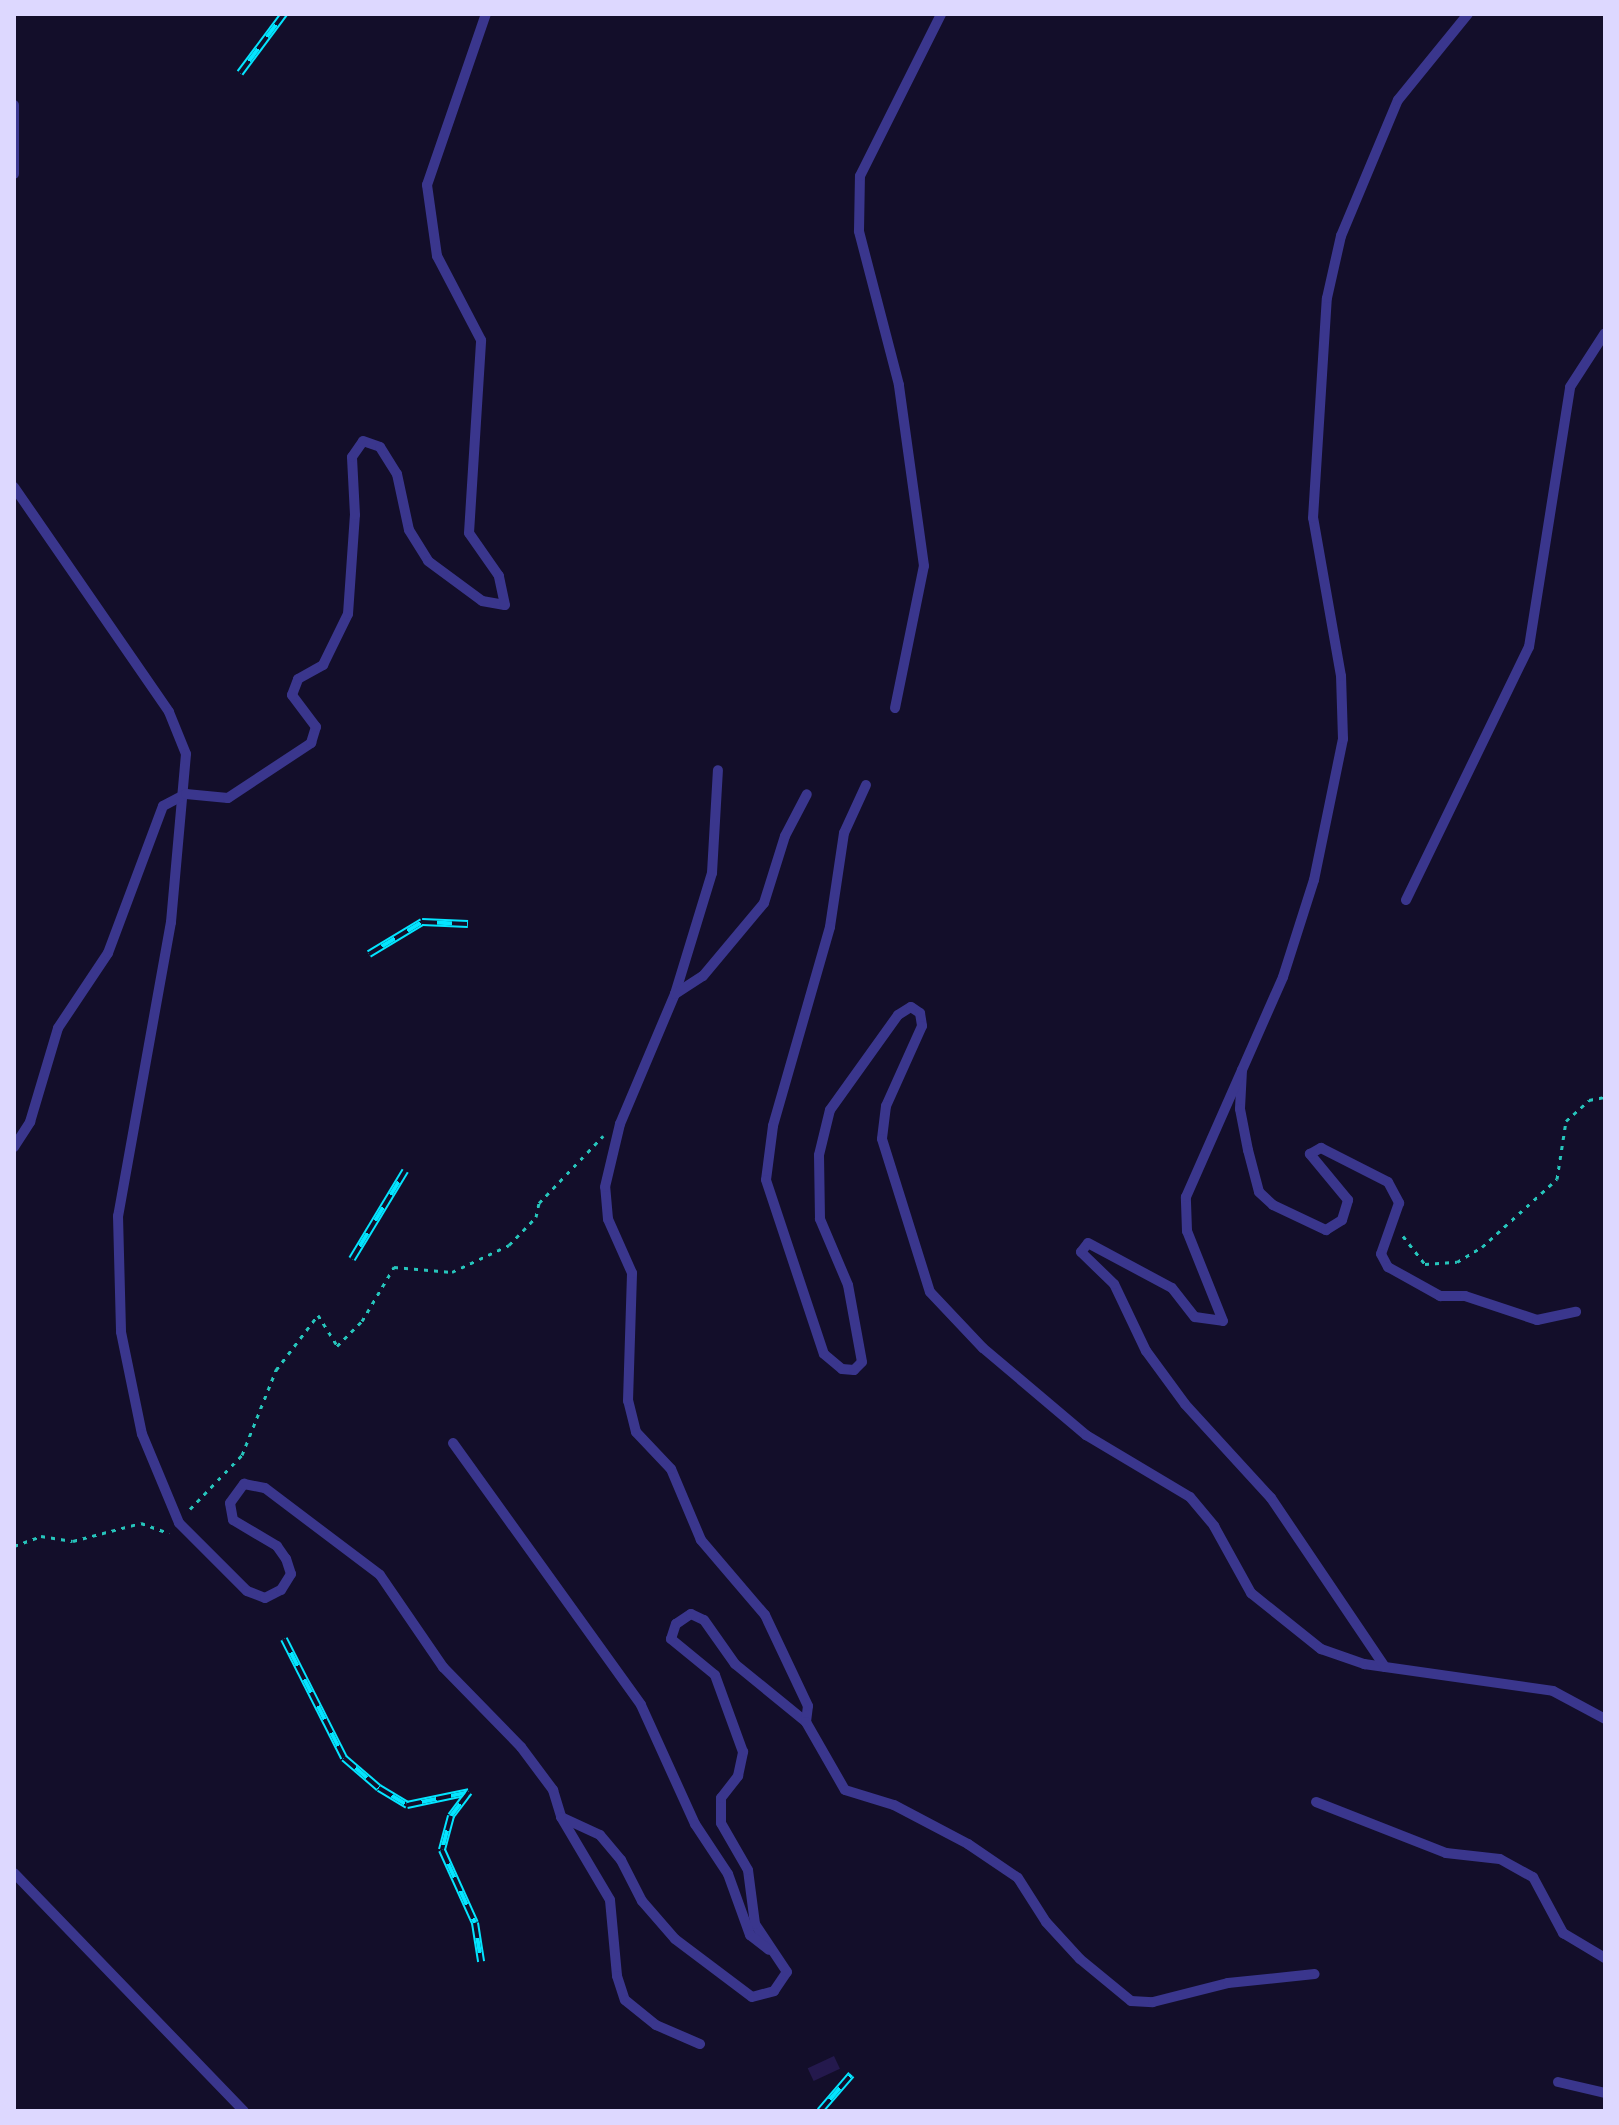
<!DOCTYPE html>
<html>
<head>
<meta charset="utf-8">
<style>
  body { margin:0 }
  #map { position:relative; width:1619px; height:2125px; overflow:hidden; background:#130e2a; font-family:"Varela Round",sans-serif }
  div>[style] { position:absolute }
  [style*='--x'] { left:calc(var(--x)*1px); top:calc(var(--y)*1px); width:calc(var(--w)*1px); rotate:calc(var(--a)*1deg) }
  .building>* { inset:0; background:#24194d; transform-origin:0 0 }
  .path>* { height:3px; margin-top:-1.5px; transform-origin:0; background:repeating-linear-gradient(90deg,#26c5bc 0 4px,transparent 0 10px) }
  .service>* { height:10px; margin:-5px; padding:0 5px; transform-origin:5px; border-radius:5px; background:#3a368d }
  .rail>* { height:8px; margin-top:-4px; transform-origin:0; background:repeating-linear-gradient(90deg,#130e2a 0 15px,#04e5ff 0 30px); box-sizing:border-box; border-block:2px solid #04e5ff }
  span { translate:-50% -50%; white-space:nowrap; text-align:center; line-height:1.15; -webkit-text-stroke:8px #130e2a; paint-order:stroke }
  .frame { position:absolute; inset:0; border:16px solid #ddd8ff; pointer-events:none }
</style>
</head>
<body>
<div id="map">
  <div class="building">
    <i style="left:834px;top:2056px;width:14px;height:29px;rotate:65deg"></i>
  </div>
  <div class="path">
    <i style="--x:1403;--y:1236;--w:36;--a:52"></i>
    <i style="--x:1425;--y:1264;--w:32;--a:-4"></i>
    <i style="--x:1457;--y:1262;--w:29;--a:-31"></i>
    <i style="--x:1482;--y:1247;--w:101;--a:-42.2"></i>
    <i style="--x:1557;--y:1179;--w:59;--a:-81.2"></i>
    <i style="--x:1566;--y:1121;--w:31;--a:-42"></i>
    <i style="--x:1589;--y:1100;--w:16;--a:-11"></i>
    <i style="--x:190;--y:1509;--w:75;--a:-46.1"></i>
    <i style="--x:242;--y:1455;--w:92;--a:-68.2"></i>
    <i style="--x:276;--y:1370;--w:69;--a:-52.6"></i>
    <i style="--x:318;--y:1315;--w:36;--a:58"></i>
    <i style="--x:337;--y:1346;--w:35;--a:-45"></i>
    <i style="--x:362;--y:1321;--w:63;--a:-59.3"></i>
    <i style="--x:394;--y:1267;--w:58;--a:4.9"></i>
    <i style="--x:452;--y:1272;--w:63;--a:-25.3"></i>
    <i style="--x:509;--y:1245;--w:39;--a:-46"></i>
    <i style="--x:536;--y:1217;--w:14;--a:-78"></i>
    <i style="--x:539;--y:1203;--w:93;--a:-46.3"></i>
    <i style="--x:14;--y:1546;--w:29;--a:-20"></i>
    <i style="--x:41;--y:1536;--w:32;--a:9"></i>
    <i style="--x:73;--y:1541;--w:70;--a:-14.8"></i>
    <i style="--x:141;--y:1523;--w:30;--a:20"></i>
  </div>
  <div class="service">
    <i style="--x:14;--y:105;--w:69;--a:90"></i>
    <i style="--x:14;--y:487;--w:273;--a:55.4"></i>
    <i style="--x:169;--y:712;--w:45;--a:68"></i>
    <i style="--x:186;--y:754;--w:169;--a:95.1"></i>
    <i style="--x:171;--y:922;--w:299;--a:100.2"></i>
    <i style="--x:118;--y:1216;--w:116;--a:88.5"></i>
    <i style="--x:121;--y:1332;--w:104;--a:78.4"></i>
    <i style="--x:142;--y:1434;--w:96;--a:67.4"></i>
    <i style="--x:179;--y:1523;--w:96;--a:45"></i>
    <i style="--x:247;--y:1591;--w:19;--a:21"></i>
    <i style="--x:265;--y:1598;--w:18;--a:-27"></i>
    <i style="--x:281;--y:1590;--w:19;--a:-58"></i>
    <i style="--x:291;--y:1574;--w:16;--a:-108"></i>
    <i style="--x:286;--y:1559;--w:16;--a:-125"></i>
    <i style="--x:277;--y:1546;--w:51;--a:-149.4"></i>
    <i style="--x:233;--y:1520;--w:17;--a:-100"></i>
    <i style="--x:230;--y:1503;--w:24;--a:-54"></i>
    <i style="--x:244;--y:1484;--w:21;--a:11"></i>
    <i style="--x:265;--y:1488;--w:144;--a:37.1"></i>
    <i style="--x:380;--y:1575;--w:112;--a:55.6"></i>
    <i style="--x:443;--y:1667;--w:112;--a:45.7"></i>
    <i style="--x:521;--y:1747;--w:54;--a:53.3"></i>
    <i style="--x:553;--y:1790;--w:28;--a:73"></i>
    <i style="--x:561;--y:1817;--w:43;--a:24.8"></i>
    <i style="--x:600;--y:1835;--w:33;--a:50"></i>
    <i style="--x:621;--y:1860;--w:46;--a:62.9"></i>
    <i style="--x:642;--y:1901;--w:50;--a:49"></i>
    <i style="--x:675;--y:1939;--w:96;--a:37"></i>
    <i style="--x:752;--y:1997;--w:23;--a:-15"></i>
    <i style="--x:774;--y:1991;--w:23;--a:-56"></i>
    <i style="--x:787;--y:1972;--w:58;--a:-123.7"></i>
    <i style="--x:755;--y:1924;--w:54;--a:-97.4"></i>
    <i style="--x:748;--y:1870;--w:54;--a:-119.9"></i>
    <i style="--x:721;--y:1823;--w:25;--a:-90"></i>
    <i style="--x:721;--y:1798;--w:28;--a:-52"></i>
    <i style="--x:738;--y:1776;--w:25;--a:-78"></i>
    <i style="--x:743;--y:1752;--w:82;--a:-110"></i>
    <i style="--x:715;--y:1675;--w:57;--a:-140.7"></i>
    <i style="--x:671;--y:1639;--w:16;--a:-72"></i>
    <i style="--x:676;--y:1624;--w:18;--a:-34"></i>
    <i style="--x:691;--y:1614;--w:14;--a:25"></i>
    <i style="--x:704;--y:1620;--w:54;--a:54.8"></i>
    <i style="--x:735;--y:1664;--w:92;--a:39.2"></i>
    <i style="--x:806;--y:1722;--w:16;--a:-83"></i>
    <i style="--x:808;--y:1706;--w:101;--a:-115.3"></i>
    <i style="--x:765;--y:1615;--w:99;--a:-130.5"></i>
    <i style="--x:701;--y:1540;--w:77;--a:-112.9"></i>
    <i style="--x:671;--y:1469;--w:51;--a:-133.4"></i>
    <i style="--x:636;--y:1432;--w:32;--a:-104"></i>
    <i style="--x:628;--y:1401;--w:128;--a:-88.2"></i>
    <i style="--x:632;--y:1273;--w:59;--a:-114"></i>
    <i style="--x:608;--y:1219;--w:32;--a:-95"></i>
    <i style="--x:605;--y:1187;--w:65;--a:-76.6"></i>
    <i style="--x:620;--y:1124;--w:141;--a:-67.1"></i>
    <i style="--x:675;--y:994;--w:127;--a:-73"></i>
    <i style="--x:712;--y:873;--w:103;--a:-86.7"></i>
    <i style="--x:895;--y:708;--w:145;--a:-78.5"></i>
    <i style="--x:924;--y:566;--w:183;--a:-97.9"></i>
    <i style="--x:899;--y:385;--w:159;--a:-104.6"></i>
    <i style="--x:859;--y:231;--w:55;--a:-89"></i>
    <i style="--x:860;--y:176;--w:181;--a:-63.4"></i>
    <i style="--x:866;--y:785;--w:53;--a:114.6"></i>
    <i style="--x:844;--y:833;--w:95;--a:98.5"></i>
    <i style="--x:830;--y:927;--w:207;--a:106"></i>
    <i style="--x:773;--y:1126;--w:54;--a:97.4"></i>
    <i style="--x:766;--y:1180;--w:183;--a:71.6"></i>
    <i style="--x:824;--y:1354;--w:23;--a:40"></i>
    <i style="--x:842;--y:1369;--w:12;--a:5"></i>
    <i style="--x:854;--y:1370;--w:11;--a:-45"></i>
    <i style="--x:862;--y:1362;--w:78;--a:-100.3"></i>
    <i style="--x:848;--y:1285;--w:72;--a:-113"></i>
    <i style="--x:820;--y:1219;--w:64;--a:-90.9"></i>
    <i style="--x:819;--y:1155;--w:46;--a:-76.3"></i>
    <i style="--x:830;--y:1110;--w:117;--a:-54.4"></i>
    <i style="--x:898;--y:1015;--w:15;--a:-32"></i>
    <i style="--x:911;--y:1007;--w:11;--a:34"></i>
    <i style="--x:920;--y:1013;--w:13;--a:81"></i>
    <i style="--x:922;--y:1026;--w:88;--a:114.2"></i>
    <i style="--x:886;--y:1106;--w:33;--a:97"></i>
    <i style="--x:882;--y:1139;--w:160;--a:72.6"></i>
    <i style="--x:930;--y:1292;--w:77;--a:46.6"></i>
    <i style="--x:983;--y:1348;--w:135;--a:40.2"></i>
    <i style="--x:1086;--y:1435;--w:121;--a:30.8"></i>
    <i style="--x:1190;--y:1497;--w:38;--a:50"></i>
    <i style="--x:1214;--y:1526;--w:77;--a:61.1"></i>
    <i style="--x:1251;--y:1593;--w:90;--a:38.7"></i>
    <i style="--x:1321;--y:1649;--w:46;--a:19.2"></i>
    <i style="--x:1364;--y:1664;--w:191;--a:8.1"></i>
    <i style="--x:1553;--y:1691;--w:59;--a:28.3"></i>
    <i style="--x:1406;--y:900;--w:281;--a:-64.1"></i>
    <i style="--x:1529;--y:647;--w:263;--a:-81"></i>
    <i style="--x:1570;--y:387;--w:64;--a:-57.1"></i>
    <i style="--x:675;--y:994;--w:33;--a:-33"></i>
    <i style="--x:703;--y:976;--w:95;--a:-50.1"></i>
    <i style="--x:764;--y:903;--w:70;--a:-72.6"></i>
    <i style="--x:785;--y:836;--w:47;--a:-62.4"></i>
    <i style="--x:1242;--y:1070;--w:39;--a:93"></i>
    <i style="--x:1240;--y:1109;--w:42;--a:79"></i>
    <i style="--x:1248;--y:1150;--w:43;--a:75.3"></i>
    <i style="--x:1259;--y:1192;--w:19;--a:43"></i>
    <i style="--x:1273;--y:1205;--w:59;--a:25.3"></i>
    <i style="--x:1326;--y:1230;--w:19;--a:-32"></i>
    <i style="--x:1342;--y:1220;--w:21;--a:-73"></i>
    <i style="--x:1348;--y:1200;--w:60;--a:-129.6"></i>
    <i style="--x:1310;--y:1154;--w:13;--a:-29"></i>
    <i style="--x:1321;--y:1148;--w:75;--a:26.9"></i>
    <i style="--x:1388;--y:1182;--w:24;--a:62"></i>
    <i style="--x:1399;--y:1203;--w:54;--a:109.4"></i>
    <i style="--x:1381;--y:1254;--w:15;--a:62"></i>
    <i style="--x:1388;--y:1267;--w:60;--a:29.1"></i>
    <i style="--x:1440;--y:1296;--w:25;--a:0"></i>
    <i style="--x:1465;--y:1296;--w:76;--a:18.4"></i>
    <i style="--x:1537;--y:1320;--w:40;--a:-12"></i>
    <i style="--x:14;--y:1147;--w:30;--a:-57"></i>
    <i style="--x:30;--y:1122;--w:98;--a:-73.4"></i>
    <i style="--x:58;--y:1028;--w:90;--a:-56.3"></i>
    <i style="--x:108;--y:953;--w:157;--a:-69.5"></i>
    <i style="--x:163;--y:806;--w:26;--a:-28"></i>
    <i style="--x:186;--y:794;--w:42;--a:5.4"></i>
    <i style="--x:228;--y:798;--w:100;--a:-33.5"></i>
    <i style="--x:311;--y:743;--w:17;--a:-73"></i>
    <i style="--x:316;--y:727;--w:40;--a:-127"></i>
    <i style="--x:292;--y:695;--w:17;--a:-69"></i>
    <i style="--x:298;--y:679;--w:29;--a:-29"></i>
    <i style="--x:323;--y:665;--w:57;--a:-63.9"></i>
    <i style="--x:348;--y:614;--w:99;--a:-86"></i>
    <i style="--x:355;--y:515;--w:58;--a:-93"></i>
    <i style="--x:352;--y:457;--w:19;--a:-55"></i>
    <i style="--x:363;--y:441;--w:18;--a:19"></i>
    <i style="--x:380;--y:447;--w:32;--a:58"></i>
    <i style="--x:397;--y:474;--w:57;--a:77.9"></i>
    <i style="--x:409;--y:530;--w:36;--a:58"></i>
    <i style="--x:428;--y:561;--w:67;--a:36.5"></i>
    <i style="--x:482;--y:601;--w:23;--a:10"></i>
    <i style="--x:505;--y:605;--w:30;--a:-102"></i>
    <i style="--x:499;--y:576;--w:52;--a:-124.9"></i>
    <i style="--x:469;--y:533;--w:193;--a:-86.4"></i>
    <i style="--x:481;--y:340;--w:95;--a:-117.6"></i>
    <i style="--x:437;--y:256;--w:72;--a:-98"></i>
    <i style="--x:427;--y:185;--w:181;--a:-71"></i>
    <i style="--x:453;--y:1443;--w:322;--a:54.3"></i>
    <i style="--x:641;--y:1705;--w:131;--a:65.6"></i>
    <i style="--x:695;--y:1824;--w:60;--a:56.6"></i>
    <i style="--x:728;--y:1874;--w:65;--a:70.2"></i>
    <i style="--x:750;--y:1935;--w:24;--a:38"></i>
    <i style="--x:1385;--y:1667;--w:204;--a:-124"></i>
    <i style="--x:1271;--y:1498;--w:127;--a:-132.5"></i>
    <i style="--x:1185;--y:1404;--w:66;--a:-126.3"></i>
    <i style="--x:1146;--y:1351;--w:74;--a:-115.5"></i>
    <i style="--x:1114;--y:1284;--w:46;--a:-135.9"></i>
    <i style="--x:1081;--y:1252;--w:11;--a:-52"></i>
    <i style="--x:1088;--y:1243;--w:95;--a:28.2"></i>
    <i style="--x:1172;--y:1288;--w:37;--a:52"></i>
    <i style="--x:1195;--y:1317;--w:28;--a:8"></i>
    <i style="--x:1223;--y:1321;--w:97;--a:-111.8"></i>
    <i style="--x:1187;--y:1231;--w:34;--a:-92"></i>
    <i style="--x:1186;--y:1197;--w:240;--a:-66.2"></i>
    <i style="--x:1283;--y:977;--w:102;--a:-72.3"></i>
    <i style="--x:1314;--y:880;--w:144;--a:-78.4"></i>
    <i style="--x:1343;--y:739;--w:63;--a:-91.8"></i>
    <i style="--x:1341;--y:676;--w:160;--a:-100"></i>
    <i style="--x:1313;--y:518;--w:220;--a:-86.4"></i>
    <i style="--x:1327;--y:298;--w:64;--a:-77.3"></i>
    <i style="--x:1341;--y:236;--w:147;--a:-67.3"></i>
    <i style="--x:1398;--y:100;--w:111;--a:-50.9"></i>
    <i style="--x:806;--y:1722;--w:78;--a:60.2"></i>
    <i style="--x:845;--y:1790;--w:51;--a:17"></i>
    <i style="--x:894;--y:1805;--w:84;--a:27.8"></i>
    <i style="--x:968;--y:1844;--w:60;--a:34.2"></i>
    <i style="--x:1018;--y:1878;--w:52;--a:57.5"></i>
    <i style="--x:1046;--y:1922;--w:50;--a:47.4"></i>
    <i style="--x:1080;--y:1959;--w:66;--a:39.5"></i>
    <i style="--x:1131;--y:2001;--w:22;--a:3"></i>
    <i style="--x:1153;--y:2002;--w:77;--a:-14.2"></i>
    <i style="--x:1228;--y:1983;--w:87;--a:-5.9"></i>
    <i style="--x:1316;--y:1802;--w:140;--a:21.4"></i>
    <i style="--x:1446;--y:1853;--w:54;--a:6.3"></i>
    <i style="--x:1500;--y:1859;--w:38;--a:29"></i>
    <i style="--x:1533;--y:1877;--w:64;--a:61.8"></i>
    <i style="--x:1563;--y:1933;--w:49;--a:30.8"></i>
    <i style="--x:561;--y:1817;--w:96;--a:59.4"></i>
    <i style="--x:610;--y:1900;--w:76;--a:84.7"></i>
    <i style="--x:617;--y:1976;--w:25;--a:72"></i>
    <i style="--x:625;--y:2000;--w:40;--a:39"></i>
    <i style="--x:656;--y:2025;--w:48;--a:23.4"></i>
    <i style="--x:14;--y:1873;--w:331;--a:46"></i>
    <i style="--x:1558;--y:2082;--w:48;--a:13.2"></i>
  </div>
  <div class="rail">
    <i style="--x:240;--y:73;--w:74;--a:-53.3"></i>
    <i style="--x:369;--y:954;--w:62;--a:-31.1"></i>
    <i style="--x:422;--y:922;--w:46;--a:2.5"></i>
    <i style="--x:352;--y:1259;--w:103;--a:-58.9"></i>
    <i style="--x:284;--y:1639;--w:133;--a:63.2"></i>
    <i style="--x:344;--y:1758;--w:46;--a:40.6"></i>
    <i style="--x:379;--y:1788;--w:33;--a:31"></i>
    <i style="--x:407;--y:1805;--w:63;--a:-11.8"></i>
    <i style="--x:469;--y:1792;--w:30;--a:127"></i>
    <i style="--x:451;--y:1816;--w:35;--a:105"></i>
    <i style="--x:442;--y:1850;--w:80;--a:65.7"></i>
    <i style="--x:475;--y:1923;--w:39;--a:81"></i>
    <i style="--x:820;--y:2111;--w:48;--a:-49.3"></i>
  </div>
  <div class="frame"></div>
</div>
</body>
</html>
